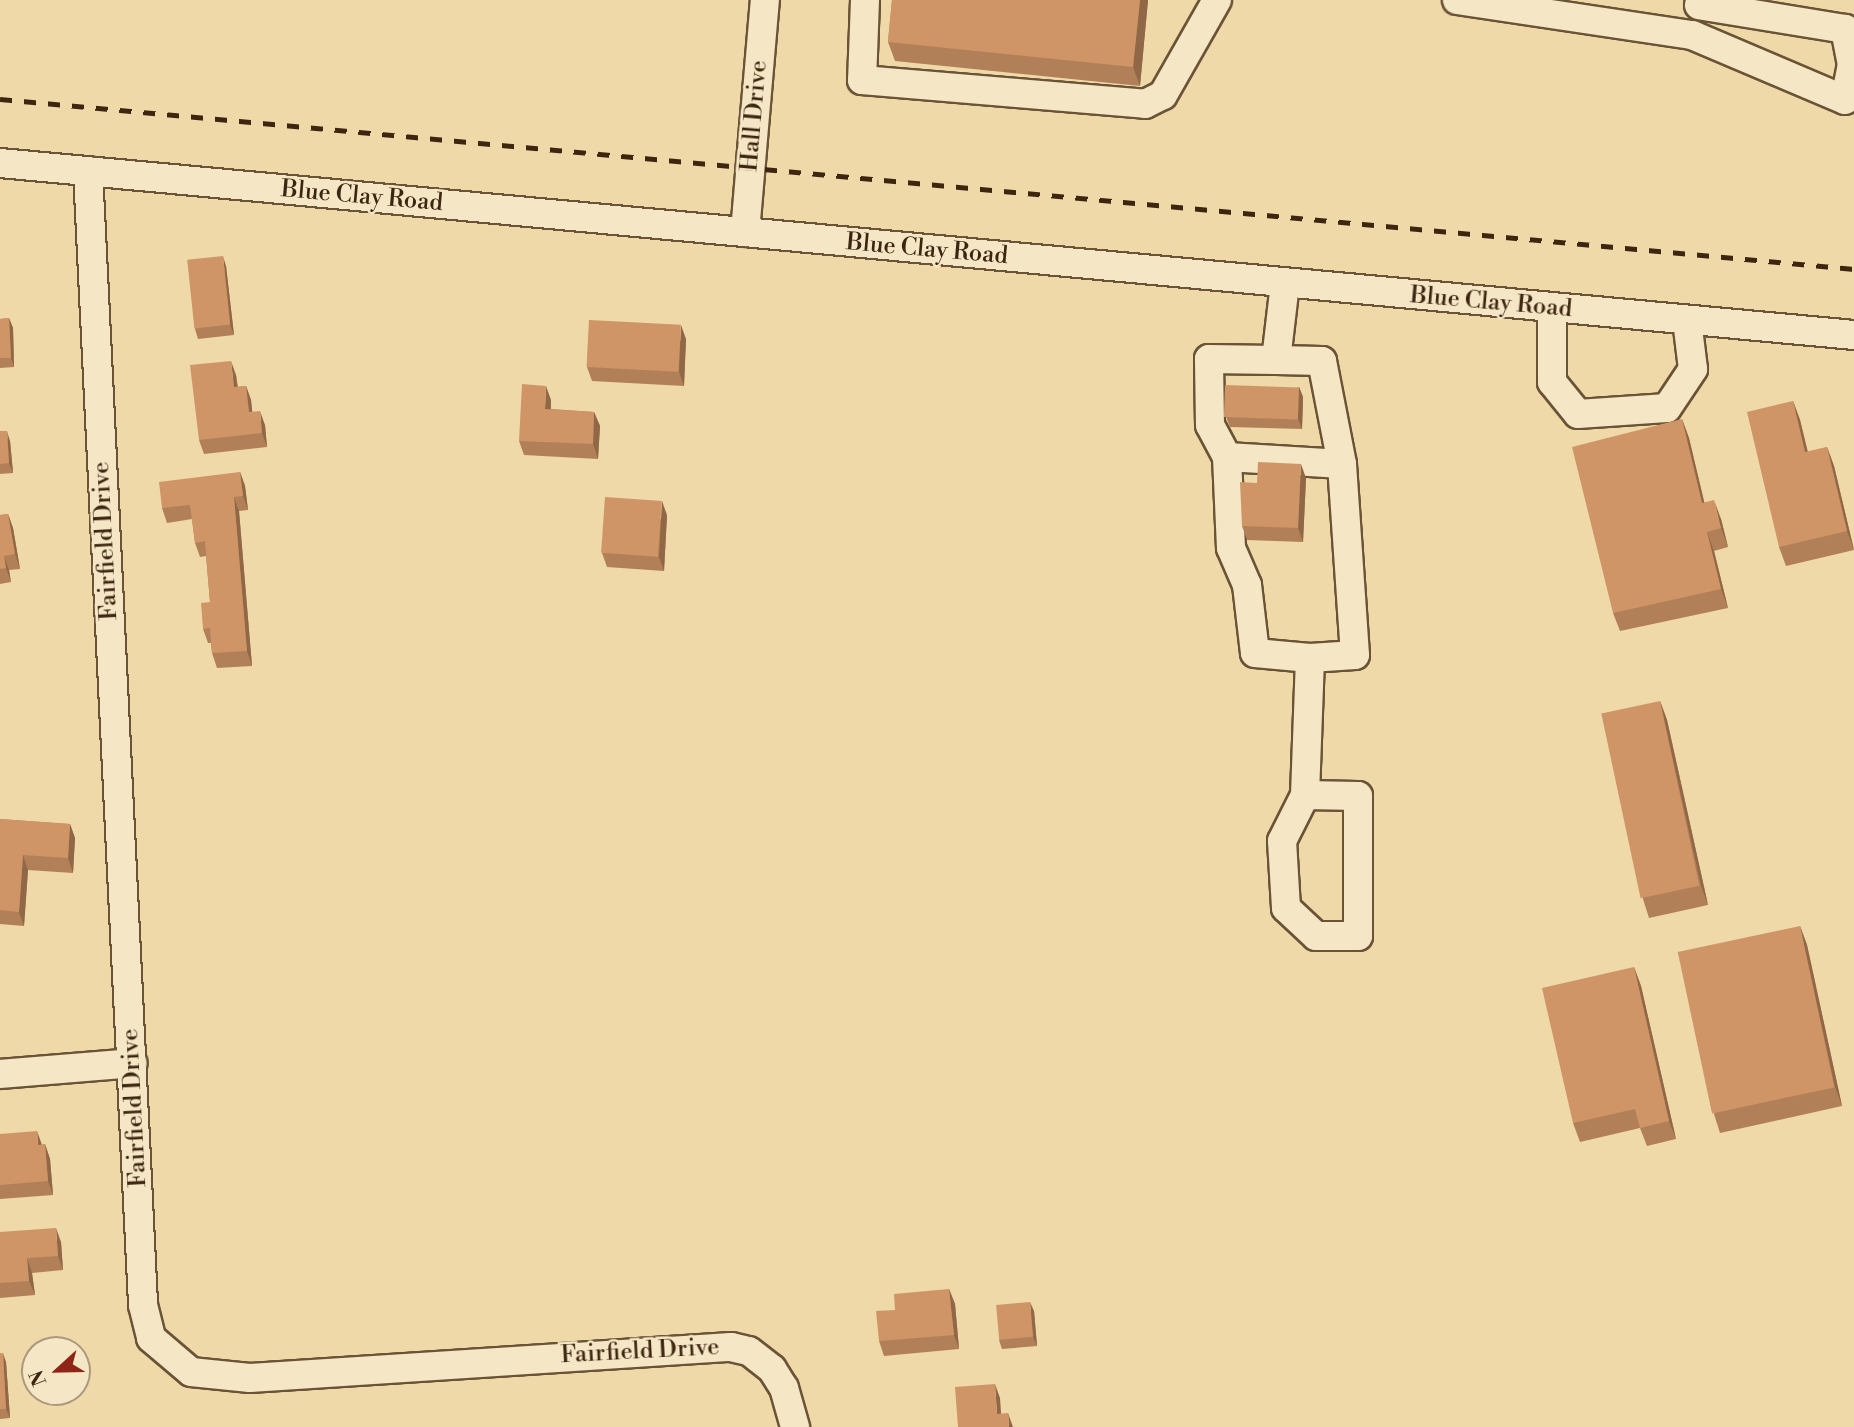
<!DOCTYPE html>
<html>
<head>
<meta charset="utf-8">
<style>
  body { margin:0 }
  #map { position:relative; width:1854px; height:1427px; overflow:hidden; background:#efd9a8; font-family:"Libre Bodoni",serif }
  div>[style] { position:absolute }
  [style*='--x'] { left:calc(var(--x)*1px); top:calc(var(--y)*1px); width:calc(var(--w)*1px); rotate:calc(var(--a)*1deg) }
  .roads { filter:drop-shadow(2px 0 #6a5336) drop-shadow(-2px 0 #6a5336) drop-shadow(0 2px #6a5336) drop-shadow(0 -2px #6a5336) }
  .minor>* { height:28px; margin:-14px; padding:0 14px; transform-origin:14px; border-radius:14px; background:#f5e6c6 }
  .rail>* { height:5px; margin-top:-2.5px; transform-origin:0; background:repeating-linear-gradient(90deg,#3d2610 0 12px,transparent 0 24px) }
  .wall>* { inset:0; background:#b28058 }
  .shaded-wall>* { inset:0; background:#916847 }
  .building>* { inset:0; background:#cf9566; transform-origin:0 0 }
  span { translate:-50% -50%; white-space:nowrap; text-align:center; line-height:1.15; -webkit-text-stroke:5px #f5e6c6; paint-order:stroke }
  .street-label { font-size:24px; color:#3d2610 }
  .north { position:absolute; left:21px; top:1336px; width:70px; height:70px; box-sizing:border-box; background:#f5e6c6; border:2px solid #ab997d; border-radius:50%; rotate:248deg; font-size:19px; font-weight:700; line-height:28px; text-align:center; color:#3d2610 }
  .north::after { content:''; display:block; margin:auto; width:24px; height:32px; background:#8f2418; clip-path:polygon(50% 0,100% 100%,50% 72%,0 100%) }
</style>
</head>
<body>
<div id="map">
  <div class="roads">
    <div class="minor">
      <i style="--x:865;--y:0;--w:80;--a:92.1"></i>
      <i style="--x:862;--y:80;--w:284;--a:4.8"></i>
      <i style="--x:1145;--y:104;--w:20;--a:-27"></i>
      <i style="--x:1163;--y:95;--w:109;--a:-60.4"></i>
      <i style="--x:1457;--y:0;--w:238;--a:8.5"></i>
      <i style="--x:1692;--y:35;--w:166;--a:23"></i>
      <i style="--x:1845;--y:100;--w:36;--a:-79"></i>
      <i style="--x:1852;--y:65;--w:37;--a:-101"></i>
      <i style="--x:1845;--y:29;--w:148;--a:-170.7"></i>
      <i style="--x:0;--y:163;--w:1862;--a:5.3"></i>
      <i style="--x:88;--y:171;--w:1135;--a:87.22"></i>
      <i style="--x:143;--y:1305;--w:34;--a:76"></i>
      <i style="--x:151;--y:1338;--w:52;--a:40.4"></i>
      <i style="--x:191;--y:1372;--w:59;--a:5.8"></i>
      <i style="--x:250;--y:1378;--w:482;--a:-3.7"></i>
      <i style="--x:731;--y:1347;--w:18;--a:13"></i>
      <i style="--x:749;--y:1351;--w:29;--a:38"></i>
      <i style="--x:772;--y:1369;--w:22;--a:58"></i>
      <i style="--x:784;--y:1388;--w:41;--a:74.2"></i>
      <i style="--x:745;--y:232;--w:233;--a:-85.1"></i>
      <i style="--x:1552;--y:309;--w:73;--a:90"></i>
      <i style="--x:1552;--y:382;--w:41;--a:50.9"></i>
      <i style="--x:1578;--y:414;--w:89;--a:-3.9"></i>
      <i style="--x:1667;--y:408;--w:47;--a:-56.3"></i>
      <i style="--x:1693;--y:369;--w:49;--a:-97"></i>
      <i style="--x:1276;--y:360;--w:46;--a:1.2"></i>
      <i style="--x:1322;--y:361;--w:105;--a:79"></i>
      <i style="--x:1342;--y:464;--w:115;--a:-176.5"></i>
      <i style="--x:1227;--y:457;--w:36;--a:-118"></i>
      <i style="--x:1210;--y:425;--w:66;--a:-90.9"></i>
      <i style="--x:1209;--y:359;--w:67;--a:0.9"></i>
      <i style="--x:1276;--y:360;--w:78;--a:-83.3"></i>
      <i style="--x:1227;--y:457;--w:91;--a:87.5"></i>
      <i style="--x:1231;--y:548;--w:40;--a:66.6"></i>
      <i style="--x:1247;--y:585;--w:68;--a:83.3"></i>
      <i style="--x:1255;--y:653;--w:55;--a:5.2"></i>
      <i style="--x:1310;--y:658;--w:45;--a:-3.8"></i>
      <i style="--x:1355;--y:655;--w:191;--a:-93.9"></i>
      <i style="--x:1305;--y:795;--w:53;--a:1.1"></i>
      <i style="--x:1358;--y:796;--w:140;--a:90"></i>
      <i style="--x:1358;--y:936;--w:42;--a:180"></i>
      <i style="--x:1316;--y:936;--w:41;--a:-137"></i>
      <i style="--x:1286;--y:908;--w:67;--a:-93.4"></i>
      <i style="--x:1282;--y:841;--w:51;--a:-63.4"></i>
      <i style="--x:1305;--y:795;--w:137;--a:-87.9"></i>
      <i style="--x:0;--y:1074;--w:133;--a:-4.7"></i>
    </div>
  </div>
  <div class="rail">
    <i style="--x:0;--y:99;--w:1862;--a:5.24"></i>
  </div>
  <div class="wall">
    <i style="clip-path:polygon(892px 0,1148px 0,1140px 86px,895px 61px,888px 42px)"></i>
    <i style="clip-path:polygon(226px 266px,234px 335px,198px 339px,195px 329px)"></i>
    <i style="clip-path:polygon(9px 318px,13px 328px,14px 367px,0 368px,0 319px)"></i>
    <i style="clip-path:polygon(686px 339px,684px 386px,592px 381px,587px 367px)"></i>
    <i style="clip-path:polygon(236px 375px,238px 387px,246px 386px,251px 400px,252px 412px,265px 425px,267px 447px,204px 454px,199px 440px)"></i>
    <i style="clip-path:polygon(1299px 387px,1303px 397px,1302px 429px,1230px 427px,1226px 417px)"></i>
    <i style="clip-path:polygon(551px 400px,551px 409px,594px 412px,600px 426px,598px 459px,524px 455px,519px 441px)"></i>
    <i style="clip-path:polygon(1793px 401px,1800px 420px,1808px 452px,1827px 447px,1834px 466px,1854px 550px,1786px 566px,1779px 547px)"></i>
    <i style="clip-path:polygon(1682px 419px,1689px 438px,1704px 502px,1721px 519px,1728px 547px,1714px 551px,1728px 608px,1620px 631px,1613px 613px)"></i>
    <i style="clip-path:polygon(0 431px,10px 441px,13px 473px,0 474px)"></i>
    <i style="clip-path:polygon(240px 472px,245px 486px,248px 510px,239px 511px,252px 666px,217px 668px,212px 653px,211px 643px,208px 643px,203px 629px,210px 602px,206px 556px,200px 557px,195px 543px,192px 519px,167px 523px,162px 508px)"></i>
    <i style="clip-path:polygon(1306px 478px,1303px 542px,1247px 540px,1242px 526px,1257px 483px)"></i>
    <i style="clip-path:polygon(8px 514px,13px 528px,20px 569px,9px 570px,11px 582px,0 584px,0 515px)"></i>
    <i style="clip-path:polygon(667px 515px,664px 571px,607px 567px,602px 553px)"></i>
    <i style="clip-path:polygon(1660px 701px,1667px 720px,1708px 905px,1649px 918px,1643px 899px)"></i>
    <i style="clip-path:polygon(0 819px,70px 824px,75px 838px,73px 873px,28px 870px,24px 926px,0 924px)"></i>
    <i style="clip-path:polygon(1800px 926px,1807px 945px,1842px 1106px,1720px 1133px,1714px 1114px)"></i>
    <i style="clip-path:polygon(1634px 967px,1641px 986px,1676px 1139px,1647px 1146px,1640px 1128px,1580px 1142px,1573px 1123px)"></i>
    <i style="clip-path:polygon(0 1134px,42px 1145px,45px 1144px,50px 1159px,53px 1195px,0 1199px)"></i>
    <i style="clip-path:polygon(0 1232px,61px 1242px,63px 1270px,32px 1273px,35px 1295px,0 1298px)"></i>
    <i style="clip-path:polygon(949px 1289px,955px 1304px,959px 1349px,884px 1356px,879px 1341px,895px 1310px)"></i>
    <i style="clip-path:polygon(1034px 1311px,1037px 1346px,1002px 1349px,999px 1340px)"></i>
    <i style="clip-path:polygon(0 1353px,6px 1362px,10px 1418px,0 1419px)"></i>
  </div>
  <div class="shaded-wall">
    <i style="clip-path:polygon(1140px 0,1148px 0,1140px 86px,1133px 67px)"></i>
    <i style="clip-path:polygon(223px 256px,226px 266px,234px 335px,230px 325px)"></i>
    <i style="clip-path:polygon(9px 318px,13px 328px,14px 367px,11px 358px)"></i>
    <i style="clip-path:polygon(681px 325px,686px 339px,684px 386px,679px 372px)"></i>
    <i style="clip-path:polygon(231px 361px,236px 375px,239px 401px,234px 387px)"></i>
    <i style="clip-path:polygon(246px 386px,251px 400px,254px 427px,249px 412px)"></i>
    <i style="clip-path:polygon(546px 386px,551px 400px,550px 423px,545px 409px)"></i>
    <i style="clip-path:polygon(1299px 387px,1303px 397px,1302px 429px,1298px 419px)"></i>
    <i style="clip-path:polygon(1793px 401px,1800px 420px,1812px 471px,1805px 452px)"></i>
    <i style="clip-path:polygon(260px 411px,265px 425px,267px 447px,262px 433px)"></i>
    <i style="clip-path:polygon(594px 412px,600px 426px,598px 459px,593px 444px)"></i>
    <i style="clip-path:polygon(1682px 419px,1689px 438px,1709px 522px,1702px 503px)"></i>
    <i style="clip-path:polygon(7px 431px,10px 441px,13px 473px,9px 463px)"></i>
    <i style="clip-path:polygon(1827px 447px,1834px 466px,1854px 550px,1847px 531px)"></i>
    <i style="clip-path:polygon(1301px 464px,1306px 478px,1303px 542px,1298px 528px)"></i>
    <i style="clip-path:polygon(240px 472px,245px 486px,248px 510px,243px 496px)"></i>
    <i style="clip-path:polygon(234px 497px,239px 511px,252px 666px,247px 651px)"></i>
    <i style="clip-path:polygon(1714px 500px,1721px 519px,1728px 547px,1721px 528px)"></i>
    <i style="clip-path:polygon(662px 501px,667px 515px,664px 571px,659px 557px)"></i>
    <i style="clip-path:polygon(8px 514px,13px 528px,20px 569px,15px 554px)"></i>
    <i style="clip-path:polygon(1707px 532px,1714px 551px,1728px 608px,1721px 589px)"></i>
    <i style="clip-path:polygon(4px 556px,9px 570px,11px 582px,6px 568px)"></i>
    <i style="clip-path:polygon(1660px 701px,1667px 720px,1708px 905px,1701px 886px)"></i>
    <i style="clip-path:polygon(70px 824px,75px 838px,73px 873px,68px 858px)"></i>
    <i style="clip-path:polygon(23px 855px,28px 870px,24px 926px,19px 912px)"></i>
    <i style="clip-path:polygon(1800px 926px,1807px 945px,1842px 1106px,1835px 1087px)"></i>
    <i style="clip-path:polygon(1634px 967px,1641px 986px,1676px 1139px,1669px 1121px)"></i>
    <i style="clip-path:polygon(37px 1131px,42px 1145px,38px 1145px)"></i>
    <i style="clip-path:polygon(45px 1144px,50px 1159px,53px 1195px,48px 1181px)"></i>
    <i style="clip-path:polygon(56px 1228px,61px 1242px,63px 1270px,58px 1256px)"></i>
    <i style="clip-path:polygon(27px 1258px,32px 1273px,35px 1295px,29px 1281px)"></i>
    <i style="clip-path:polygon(949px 1289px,955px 1304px,959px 1349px,954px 1335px)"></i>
    <i style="clip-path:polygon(1030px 1302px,1034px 1311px,1037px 1346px,1033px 1337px)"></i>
    <i style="clip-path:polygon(3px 1353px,6px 1362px,10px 1418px,6px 1409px)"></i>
    <i style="clip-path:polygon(995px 1384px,1000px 1398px,1002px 1427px,997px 1414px)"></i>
    <i style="clip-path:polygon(1008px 1413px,1013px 1427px,1009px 1427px)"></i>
  </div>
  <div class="building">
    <i style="clip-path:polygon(892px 0,1140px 0,1133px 67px,888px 42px)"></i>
    <i style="left:223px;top:256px;width:69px;height:36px;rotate:84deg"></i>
    <i style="clip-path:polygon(9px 318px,11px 358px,0 358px,0 319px)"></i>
    <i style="left:589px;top:320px;width:92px;height:47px;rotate:3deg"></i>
    <i style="clip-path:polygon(231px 361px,234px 387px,246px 386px,249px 412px,260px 411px,262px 433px,199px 440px,190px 365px)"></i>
    <i style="clip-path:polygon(522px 384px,546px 386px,545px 409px,594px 412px,593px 444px,519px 441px)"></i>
    <i style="left:1225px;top:385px;width:74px;height:32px;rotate:2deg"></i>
    <i style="clip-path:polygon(1793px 401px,1805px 452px,1827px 447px,1847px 531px,1779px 547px,1747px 412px)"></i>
    <i style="clip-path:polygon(1682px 419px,1702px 503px,1714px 500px,1721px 528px,1707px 532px,1721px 589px,1613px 613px,1572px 447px)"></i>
    <i style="clip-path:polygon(0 431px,7px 431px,9px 463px,0 464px)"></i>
    <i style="clip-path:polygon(1258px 462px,1301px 464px,1298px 528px,1242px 526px,1240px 482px,1257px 483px)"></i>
    <i style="clip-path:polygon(240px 472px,243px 496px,234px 497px,247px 651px,212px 653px,210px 628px,203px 629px,201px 603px,210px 602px,205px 541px,195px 543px,190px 505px,162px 508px,159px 482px)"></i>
    <i style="left:605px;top:497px;width:57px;height:56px;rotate:4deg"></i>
    <i style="clip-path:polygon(8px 514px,15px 554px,4px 556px,6px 568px,0 569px,0 515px)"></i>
    <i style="left:1660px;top:701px;width:189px;height:60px;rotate:78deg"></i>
    <i style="clip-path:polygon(0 819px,70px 824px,68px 858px,23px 855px,19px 912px,0 910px)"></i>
    <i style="left:1800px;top:926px;width:165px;height:125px;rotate:78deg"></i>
    <i style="clip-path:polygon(1634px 967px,1669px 1121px,1640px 1128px,1635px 1109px,1573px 1123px,1542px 988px)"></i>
    <i style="clip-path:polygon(37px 1131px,38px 1145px,45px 1144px,48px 1181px,0 1185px,0 1134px)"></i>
    <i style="clip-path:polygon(56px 1228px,58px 1256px,27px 1258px,29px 1281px,0 1283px,0 1232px)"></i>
    <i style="clip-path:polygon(949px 1289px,954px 1335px,879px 1341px,876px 1311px,895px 1310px,894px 1294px)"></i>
    <i style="left:1030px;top:1302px;width:35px;height:34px;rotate:85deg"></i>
    <i style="clip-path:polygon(0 1353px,3px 1353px,6px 1409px,0 1409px)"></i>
    <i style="clip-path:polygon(995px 1384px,997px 1414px,1008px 1413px,1009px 1427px,958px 1427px,955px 1387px)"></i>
  </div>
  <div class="street-label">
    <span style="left:755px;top:116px;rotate:-85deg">Hall Drive</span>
    <span style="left:362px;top:197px;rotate:5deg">Blue Clay Road</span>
    <span style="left:927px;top:250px;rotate:5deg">Blue Clay Road</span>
    <span style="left:1491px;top:303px;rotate:5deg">Blue Clay Road</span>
    <span style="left:106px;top:541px;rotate:-93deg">Fairfield Drive</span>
    <span style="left:135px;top:1108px;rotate:-93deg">Fairfield Drive</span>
    <span style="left:640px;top:1352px;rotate:-3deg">Fairfield Drive</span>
  </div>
  <div class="north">N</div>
</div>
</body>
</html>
